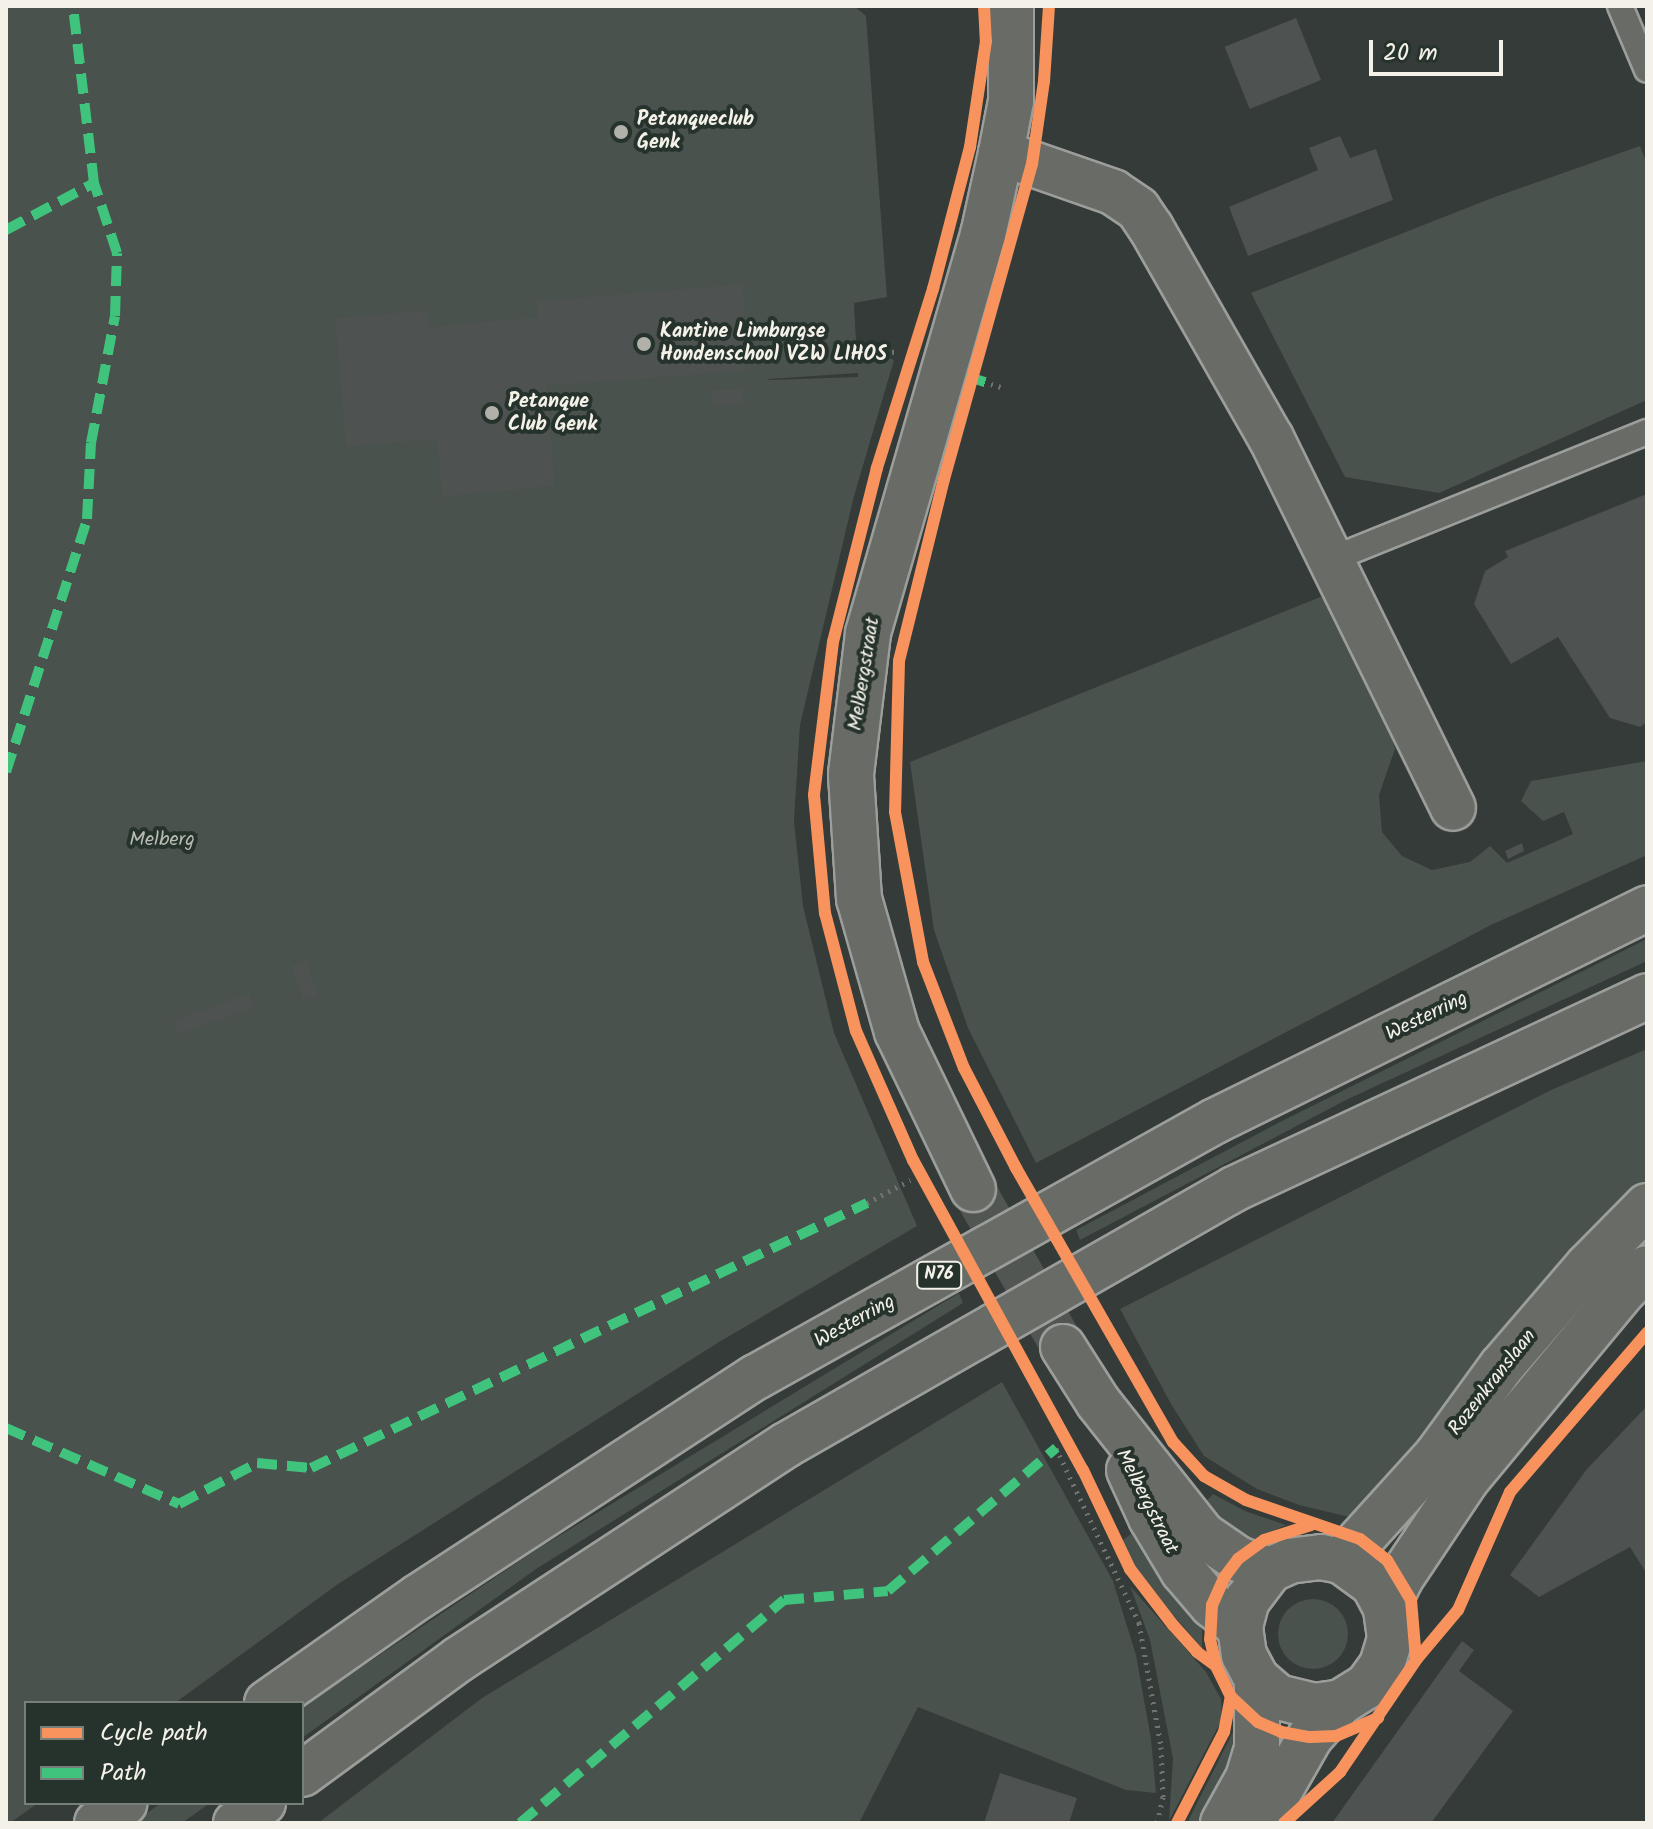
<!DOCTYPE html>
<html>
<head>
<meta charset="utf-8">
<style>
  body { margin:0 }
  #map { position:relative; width:1653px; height:1829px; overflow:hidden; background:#353b38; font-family:Kalam,sans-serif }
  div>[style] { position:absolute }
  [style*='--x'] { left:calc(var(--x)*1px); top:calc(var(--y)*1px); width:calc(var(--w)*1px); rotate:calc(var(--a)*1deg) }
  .green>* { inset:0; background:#49524c }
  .round { border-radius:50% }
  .building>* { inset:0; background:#4e5250; transform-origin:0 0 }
  .tertiary-tunnel>* { height:44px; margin-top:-22px; transform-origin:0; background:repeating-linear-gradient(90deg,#525652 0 44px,transparent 0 66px) }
  .path>* { height:5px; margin-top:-2.5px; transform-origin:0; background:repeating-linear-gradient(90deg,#707370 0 2px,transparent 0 8px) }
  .roads { filter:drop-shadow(2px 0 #9c9e9b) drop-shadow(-2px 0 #9c9e9b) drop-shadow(0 2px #9c9e9b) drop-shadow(0 -2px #9c9e9b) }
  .service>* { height:24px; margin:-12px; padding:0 12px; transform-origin:12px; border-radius:12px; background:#686b66 }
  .minor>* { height:44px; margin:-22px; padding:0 22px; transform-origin:22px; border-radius:22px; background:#686b66 }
  .tertiary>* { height:44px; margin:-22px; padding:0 22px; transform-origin:22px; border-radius:22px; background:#686b66 }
  .trunk>* { height:44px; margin:-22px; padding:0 22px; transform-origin:22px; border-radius:22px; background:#686b66 }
  .quiet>* { height:10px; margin-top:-5px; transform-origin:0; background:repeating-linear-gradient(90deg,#40c37c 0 20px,transparent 0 30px) }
  .cycleway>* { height:12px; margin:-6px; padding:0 6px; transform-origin:6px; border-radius:6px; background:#f8935d }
  .dots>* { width:22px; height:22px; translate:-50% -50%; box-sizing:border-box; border:4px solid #26332d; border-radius:50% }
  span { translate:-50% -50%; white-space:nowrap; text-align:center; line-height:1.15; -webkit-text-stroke:8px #26332d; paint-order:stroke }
  .shield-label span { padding:2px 6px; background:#26332d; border:2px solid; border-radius:6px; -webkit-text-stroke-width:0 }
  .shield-label { font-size:18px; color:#f4f1e8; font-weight:700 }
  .poi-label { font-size:20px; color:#f4f1e8; font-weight:700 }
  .left { translate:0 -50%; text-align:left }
  .street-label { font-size:20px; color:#f4f1e8 }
  .park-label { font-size:20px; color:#b9bbb2 }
  .frame { position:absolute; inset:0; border:8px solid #f4f1e8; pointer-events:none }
  .legend { position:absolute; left:24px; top:1701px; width:280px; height:104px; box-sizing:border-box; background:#26332d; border:2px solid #787f78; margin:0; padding:10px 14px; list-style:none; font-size:24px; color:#f4f1e8 }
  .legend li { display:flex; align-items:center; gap:16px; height:40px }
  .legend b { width:40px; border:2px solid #787f78 }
  .scale { position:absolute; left:1369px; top:40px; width:134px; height:36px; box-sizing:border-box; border:4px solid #f4f1e8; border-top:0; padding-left:10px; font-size:24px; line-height:28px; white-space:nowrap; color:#f4f1e8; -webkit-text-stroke:6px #26332d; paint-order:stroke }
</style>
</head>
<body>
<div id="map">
  <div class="green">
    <i style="clip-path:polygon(evenodd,6px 6px,854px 6px,866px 16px,887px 297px,854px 303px,856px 341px,859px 354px,878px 354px,894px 360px,854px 496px,800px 725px,794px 821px,803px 906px,834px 1033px,917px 1226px,719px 1342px,338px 1584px,175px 1703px,26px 1703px,26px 1803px,38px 1803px,10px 1823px,6px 1823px,6px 6px,858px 373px,858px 377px,768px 380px,769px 379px,858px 373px)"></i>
    <i style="clip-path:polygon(1640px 146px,1647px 164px,1647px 400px,1439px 493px,1345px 477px,1251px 293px,1492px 198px)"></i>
    <i style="clip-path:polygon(1323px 596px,1389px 726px,1395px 749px,1379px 795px,1382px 832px,1402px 856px,1432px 870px,1470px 862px,1490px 846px,1507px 863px,1573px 834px,1564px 812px,1543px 821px,1521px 801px,1531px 781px,1647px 761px,1647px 855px,1491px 925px,1036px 1163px,968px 1028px,934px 930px,910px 762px)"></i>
    <i style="clip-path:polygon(1647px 939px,1647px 961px,1348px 1099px,1080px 1240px,1076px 1230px,1282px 1121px)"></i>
    <i style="clip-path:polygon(1647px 1049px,1647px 1183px,1386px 1483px,1349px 1517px,1299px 1505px,1257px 1489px,1204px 1456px,1171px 1404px,1120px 1309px,1551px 1090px)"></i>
    <i style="clip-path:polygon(959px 1293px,963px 1303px,536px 1569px,302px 1738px,302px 1707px,539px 1548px)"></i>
    <i style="clip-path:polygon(1002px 1382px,1113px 1581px,1136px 1655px,1151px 1739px,1156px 1793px,1126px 1790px,918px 1707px,859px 1823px,318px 1823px,482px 1698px)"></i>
    <i style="clip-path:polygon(1213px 1494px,1245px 1511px,1286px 1525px,1248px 1543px,1197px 1511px)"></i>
    <i style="clip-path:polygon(1137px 1530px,1202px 1620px,1202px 1648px,1144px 1582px,1128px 1555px,1121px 1541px)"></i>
    <i style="clip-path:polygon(1130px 1586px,1206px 1672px,1221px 1699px,1222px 1719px,1169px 1821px,1173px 1759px,1150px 1640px)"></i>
    <i class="round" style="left:1278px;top:1599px;width:70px;height:70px"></i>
    <i style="clip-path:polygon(1235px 1715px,1241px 1719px,1233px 1762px,1203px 1823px,1187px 1823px,1234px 1730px)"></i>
    <i style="clip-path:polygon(161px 1803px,210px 1803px,182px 1823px,133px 1823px)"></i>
  </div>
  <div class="building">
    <i style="left:1296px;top:18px;width:67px;height:77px;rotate:68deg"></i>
    <i style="clip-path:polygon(1340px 136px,1350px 158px,1376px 149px,1393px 200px,1248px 256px,1229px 207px,1318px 170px,1309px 148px)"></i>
    <i style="clip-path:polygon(743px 284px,747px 371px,547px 386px,555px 486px,442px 497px,437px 439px,346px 447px,335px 318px,428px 310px,429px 327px,538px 317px,536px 301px)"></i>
    <i style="left:743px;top:388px;width:16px;height:32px;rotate:86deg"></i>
    <i style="clip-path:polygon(1647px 494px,1647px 722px,1640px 727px,1610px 718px,1558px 637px,1511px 664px,1474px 604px,1485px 571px,1508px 557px,1505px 551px)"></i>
    <i style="clip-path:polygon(1522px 843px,1524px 851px,1508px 859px,1505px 851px)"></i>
    <i style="left:306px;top:960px;width:37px;height:16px;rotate:71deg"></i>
    <i style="left:249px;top:993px;width:15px;height:81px;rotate:70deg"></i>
    <i style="clip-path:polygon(1647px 1406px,1647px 1574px,1630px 1547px,1539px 1597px,1510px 1575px,1587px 1469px)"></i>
    <i style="clip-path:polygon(1462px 1641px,1474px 1650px,1459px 1671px,1513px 1711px,1431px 1823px,1332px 1823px)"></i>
    <i style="clip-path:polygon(1000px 1773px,1077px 1798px,1069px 1823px,984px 1823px)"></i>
  </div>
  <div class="tertiary-tunnel">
    <i style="--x:973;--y:1189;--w:182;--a:60.3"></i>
  </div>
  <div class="path">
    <i style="--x:860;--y:350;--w:37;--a:3"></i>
    <i style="--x:991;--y:384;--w:10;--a:17"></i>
    <i style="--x:867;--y:1203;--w:49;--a:-28.1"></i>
    <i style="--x:1056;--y:1448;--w:194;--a:64.6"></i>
    <i style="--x:1139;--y:1623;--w:126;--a:79.9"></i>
    <i style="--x:1161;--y:1747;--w:50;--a:87.7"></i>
    <i style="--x:1163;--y:1797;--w:27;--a:103"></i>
  </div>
  <div class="roads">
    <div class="service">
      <i style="--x:1620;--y:6;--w:69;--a:67.1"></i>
      <i style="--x:1330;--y:560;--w:342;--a:-22"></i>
    </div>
    <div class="minor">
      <i style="--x:1001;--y:153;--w:119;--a:19.2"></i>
      <i style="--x:1113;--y:192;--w:30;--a:34"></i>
      <i style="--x:1138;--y:209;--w:23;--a:56"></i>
      <i style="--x:1151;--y:228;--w:242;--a:60.3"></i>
      <i style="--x:1271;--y:438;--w:412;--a:63.8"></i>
      <i style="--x:1341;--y:1561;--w:143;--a:-47.8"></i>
      <i style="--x:1437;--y:1455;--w:109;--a:-54"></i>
      <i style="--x:1501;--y:1367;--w:133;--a:-49.3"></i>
      <i style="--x:1588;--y:1266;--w:84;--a:-45.5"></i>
      <i style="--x:1386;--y:1608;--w:32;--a:-64"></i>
      <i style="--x:1400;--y:1579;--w:120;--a:-56.2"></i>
      <i style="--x:1467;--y:1479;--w:247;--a:-50.3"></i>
      <i style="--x:1625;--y:1289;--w:30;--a:-44"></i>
    </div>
    <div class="tertiary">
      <i style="--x:973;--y:1189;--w:174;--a:-115.8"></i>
      <i style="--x:897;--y:1032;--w:138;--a:-105.9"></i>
      <i style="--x:859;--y:899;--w:125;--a:-93.7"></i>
      <i style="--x:851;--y:774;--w:142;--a:-83.1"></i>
      <i style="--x:868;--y:633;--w:414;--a:-73.9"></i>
      <i style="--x:983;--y:235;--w:84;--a:-77.6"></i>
      <i style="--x:1001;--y:153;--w:53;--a:-79.1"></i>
      <i style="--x:1011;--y:101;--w:95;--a:-90"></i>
      <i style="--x:1063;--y:1347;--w:65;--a:57.5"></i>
      <i style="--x:1098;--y:1402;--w:169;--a:51.7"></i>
      <i style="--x:1203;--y:1535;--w:42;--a:34.4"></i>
      <i style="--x:1238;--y:1559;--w:34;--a:19"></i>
      <i style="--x:1129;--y:1470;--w:53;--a:65.4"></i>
      <i style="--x:1151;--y:1518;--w:62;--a:58.9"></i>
      <i style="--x:1183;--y:1571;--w:45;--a:49.5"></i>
      <i style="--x:1212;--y:1605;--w:36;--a:38"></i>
      <i style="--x:1223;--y:1823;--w:51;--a:-60.9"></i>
      <i style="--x:1248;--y:1778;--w:31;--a:-73"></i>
      <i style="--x:1257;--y:1748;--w:69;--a:-90"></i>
      <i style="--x:1261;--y:1823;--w:99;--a:-60.3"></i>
      <i style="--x:1310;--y:1737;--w:47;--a:-48.5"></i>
      <i style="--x:1341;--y:1702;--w:31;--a:-32"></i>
      <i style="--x:1367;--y:1686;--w:26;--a:-54"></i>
      <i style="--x:1382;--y:1665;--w:28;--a:-73"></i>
      <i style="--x:1390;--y:1638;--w:30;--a:-98"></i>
      <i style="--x:1386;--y:1608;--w:27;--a:-118"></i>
      <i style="--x:1373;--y:1584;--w:39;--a:-144"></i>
      <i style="--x:1341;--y:1561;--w:20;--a:-169"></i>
      <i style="--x:1321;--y:1557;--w:31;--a:173"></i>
      <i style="--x:1290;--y:1561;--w:22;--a:156"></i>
      <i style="--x:1270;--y:1570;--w:38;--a:127"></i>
      <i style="--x:1247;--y:1600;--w:28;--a:105"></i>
      <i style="--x:1240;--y:1627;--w:28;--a:82"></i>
      <i style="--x:1244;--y:1655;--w:27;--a:62"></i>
      <i style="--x:1257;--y:1679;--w:28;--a:41"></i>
      <i style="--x:1278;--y:1697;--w:37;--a:14"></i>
      <i style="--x:1314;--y:1706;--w:27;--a:-8"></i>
    </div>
    <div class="trunk">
      <i style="--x:267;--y:1703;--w:184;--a:-35.1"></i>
      <i style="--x:418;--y:1597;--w:403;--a:-33.1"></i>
      <i style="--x:756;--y:1377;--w:526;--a:-29.15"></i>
      <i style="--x:1215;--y:1121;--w:482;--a:-26.2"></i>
      <i style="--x:302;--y:1774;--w:195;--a:-36.2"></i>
      <i style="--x:459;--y:1659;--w:391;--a:-33.2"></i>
      <i style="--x:786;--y:1445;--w:516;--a:-29.74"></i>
      <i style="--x:1234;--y:1189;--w:456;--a:-25"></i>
      <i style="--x:97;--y:1823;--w:34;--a:-36"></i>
      <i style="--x:236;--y:1823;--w:34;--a:-37"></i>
    </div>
  </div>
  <div class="quiet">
    <i style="--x:6;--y:230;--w:100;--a:-28.1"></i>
    <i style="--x:966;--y:376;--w:26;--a:18"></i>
    <i style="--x:6;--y:772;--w:266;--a:-72.2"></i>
    <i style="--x:87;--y:519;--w:76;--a:-87"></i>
    <i style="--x:91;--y:443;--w:129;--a:-79.3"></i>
    <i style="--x:115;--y:316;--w:63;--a:-88.2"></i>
    <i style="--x:117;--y:253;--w:74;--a:-108.2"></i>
    <i style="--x:94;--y:183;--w:178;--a:-96.8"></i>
    <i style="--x:6;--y:1428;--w:189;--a:23.7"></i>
    <i style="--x:179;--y:1504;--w:88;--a:-27.7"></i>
    <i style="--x:257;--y:1463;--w:54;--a:5.3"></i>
    <i style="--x:311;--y:1468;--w:616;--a:-25.48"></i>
    <i style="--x:520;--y:1823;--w:346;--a:-40.2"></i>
    <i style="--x:784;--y:1600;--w:104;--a:-4.9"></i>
    <i style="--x:888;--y:1591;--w:221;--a:-40.4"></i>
  </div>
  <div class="cycleway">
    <i style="--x:984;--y:6;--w:35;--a:87"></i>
    <i style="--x:986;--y:41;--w:107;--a:98.6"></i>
    <i style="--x:970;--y:147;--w:147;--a:104.6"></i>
    <i style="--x:933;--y:289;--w:188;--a:107.4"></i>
    <i style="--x:877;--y:468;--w:179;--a:104.2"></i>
    <i style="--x:833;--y:642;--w:154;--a:97.1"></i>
    <i style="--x:814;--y:795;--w:119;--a:84.7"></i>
    <i style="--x:825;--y:913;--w:122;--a:75.3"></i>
    <i style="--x:856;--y:1031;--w:141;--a:66.2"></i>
    <i style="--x:913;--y:1160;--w:354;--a:61.3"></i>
    <i style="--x:1083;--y:1470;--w:110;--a:64.6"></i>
    <i style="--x:1130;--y:1569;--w:71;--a:52.5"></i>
    <i style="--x:1173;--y:1625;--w:36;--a:48"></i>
    <i style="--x:1197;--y:1652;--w:24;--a:36"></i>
    <i style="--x:1049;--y:6;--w:75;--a:93.8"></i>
    <i style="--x:1044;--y:81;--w:84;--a:98.2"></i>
    <i style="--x:1032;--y:164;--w:327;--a:105.6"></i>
    <i style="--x:944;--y:479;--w:187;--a:103.9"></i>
    <i style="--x:899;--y:661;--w:151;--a:91.5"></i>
    <i style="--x:895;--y:812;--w:153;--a:79.4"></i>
    <i style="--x:923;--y:962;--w:114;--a:68.9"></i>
    <i style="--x:964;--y:1068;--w:113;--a:62.5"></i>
    <i style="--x:1016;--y:1168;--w:316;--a:60.2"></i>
    <i style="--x:1173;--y:1442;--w:46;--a:47.6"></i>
    <i style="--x:1204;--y:1476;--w:48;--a:29.7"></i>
    <i style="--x:1246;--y:1500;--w:120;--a:18.9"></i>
    <i style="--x:1360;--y:1539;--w:34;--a:38"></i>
    <i style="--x:1387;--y:1560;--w:47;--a:59"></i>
    <i style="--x:1411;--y:1600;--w:60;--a:85.2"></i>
    <i style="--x:1311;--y:1525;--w:49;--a:162.3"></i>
    <i style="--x:1264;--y:1540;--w:32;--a:144"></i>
    <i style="--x:1238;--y:1559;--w:21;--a:127"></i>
    <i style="--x:1225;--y:1576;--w:32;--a:114"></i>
    <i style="--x:1212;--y:1605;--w:34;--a:93"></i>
    <i style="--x:1210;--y:1639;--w:28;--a:77"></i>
    <i style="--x:1216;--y:1666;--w:34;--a:64"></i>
    <i style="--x:1231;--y:1697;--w:37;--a:43"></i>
    <i style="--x:1258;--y:1722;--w:25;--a:23"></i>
    <i style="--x:1281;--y:1732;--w:29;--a:10"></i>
    <i style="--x:1310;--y:1737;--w:26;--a:-2"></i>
    <i style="--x:1336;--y:1736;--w:46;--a:-23.2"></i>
    <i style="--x:1177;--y:1823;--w:102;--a:-62.7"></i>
    <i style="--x:1224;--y:1732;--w:36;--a:-79"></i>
    <i style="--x:1284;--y:1823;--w:76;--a:-42.3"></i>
    <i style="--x:1340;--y:1772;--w:135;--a:-55.8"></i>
    <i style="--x:1416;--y:1660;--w:65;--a:-50"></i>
    <i style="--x:1458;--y:1610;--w:129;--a:-66.2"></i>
    <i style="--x:1510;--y:1492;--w:210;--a:-49.3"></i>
  </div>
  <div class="dots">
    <i style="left:621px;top:132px;background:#b1b1aa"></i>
    <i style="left:644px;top:344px;background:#b1b1aa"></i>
    <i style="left:492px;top:413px;background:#b1b1aa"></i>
  </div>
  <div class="shield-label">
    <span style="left:939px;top:1275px">N76</span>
  </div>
  <div class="poi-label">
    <span class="left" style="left:637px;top:132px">Petanqueclub<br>Genk</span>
    <span class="left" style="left:660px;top:344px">Kantine Limburgse<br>Hondenschool VZW LIHOS</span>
    <span class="left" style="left:508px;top:414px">Petanque<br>Club Genk</span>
  </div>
  <div class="street-label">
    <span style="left:865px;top:674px;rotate:-81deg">Melbergstraat</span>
    <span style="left:1427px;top:1017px;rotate:-26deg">Westerring</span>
    <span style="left:855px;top:1322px;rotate:-29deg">Westerring</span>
    <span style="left:1493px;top:1383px;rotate:-52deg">Rozenkranslaan</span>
    <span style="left:1146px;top:1502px;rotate:63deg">Melbergstraat</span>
  </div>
  <div class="park-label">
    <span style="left:162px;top:840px">Melberg</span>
  </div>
  <div class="frame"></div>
  <ul class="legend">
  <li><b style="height:10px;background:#f8935d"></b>Cycle path</li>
  <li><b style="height:10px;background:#40c37c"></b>Path</li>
  </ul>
  <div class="scale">20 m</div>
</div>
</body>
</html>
